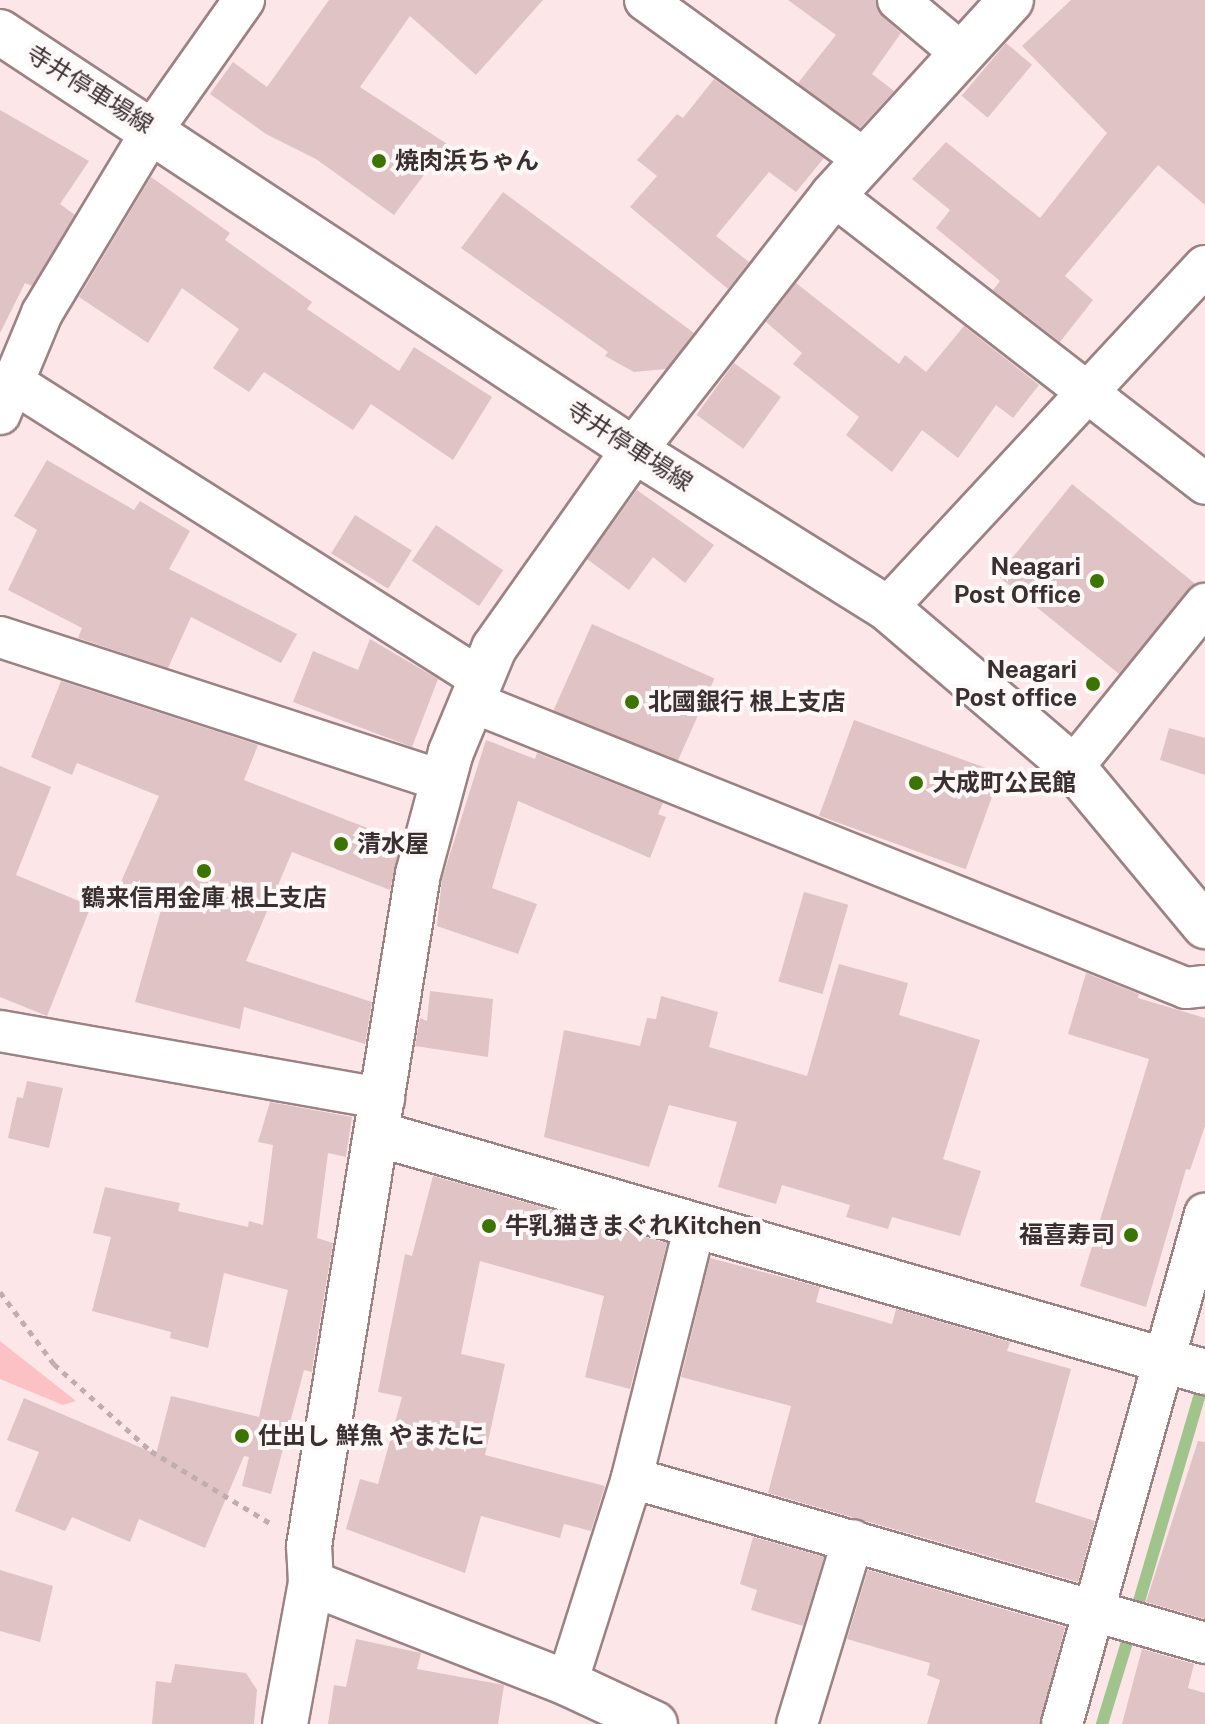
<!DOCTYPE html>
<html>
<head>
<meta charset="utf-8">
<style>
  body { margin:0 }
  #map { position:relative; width:1205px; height:1724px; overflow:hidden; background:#fde6e7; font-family:"Public Sans","Noto Sans JP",sans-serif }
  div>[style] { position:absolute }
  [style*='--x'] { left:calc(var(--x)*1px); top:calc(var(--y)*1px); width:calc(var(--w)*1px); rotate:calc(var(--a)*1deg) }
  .green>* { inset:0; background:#fbc1c5 }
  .stream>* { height:12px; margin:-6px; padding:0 6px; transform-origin:6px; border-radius:6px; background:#a0c48c }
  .building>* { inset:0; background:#e0c3c5; transform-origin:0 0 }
  .path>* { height:5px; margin-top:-2.5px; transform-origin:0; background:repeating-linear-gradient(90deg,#c1adae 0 6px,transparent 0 12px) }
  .roads { filter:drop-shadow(2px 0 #9c8283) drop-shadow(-2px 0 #9c8283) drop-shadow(0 2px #9c8283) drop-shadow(0 -2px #9c8283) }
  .street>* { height:40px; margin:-20px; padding:0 20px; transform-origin:20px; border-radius:20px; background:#fff }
  .secondary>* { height:44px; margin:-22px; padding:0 22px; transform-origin:22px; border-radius:22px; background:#fff }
  .dots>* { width:22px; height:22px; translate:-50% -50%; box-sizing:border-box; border:4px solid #fef8f8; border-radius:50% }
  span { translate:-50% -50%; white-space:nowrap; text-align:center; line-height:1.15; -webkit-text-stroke:8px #fef8f8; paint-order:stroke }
  .street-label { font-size:24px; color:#3b3031 }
  .poi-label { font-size:24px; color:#3b3031; font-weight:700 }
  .left { translate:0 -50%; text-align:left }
  .right { translate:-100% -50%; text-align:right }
</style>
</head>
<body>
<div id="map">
  <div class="green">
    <i style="clip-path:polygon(0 1341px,76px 1401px,63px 1405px,0 1379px)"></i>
  </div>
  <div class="stream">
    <i style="--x:1137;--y:1608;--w:234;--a:-73.6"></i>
    <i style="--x:1102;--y:1724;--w:86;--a:-73"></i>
  </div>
  <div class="building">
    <i style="clip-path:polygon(329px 0,543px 0,476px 75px,410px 16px,360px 87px,447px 144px,394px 215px,316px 159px,266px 134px,210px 94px,233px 62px,267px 87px)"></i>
    <i style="clip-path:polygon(788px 0,876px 0,883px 17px,901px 33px,872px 74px,894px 91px,860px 128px,798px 83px,836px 35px)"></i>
    <i style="clip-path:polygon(1071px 0,1205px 0,1205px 205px,1158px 165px,1065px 276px,1093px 300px,1060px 342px,993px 290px,1000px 281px,936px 228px,950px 210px,912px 179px,946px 142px,1040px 218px,1107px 133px,1022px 46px)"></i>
    <i style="left:1006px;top:43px;width:34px;height:69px;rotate:40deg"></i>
    <i style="clip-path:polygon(714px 79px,824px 158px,796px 192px,769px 172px,716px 236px,749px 262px,728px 289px,630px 207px,657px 176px,637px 160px,677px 114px,683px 118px)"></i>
    <i style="clip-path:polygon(0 110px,89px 161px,60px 204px,75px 215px,32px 286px,25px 283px,0 333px)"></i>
    <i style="clip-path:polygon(151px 177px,230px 233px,225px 240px,312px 302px,307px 309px,399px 371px,414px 347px,492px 397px,453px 460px,371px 404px,353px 430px,264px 372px,249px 392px,213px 368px,239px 329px,182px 288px,148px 343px,79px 297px)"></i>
    <i style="clip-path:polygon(503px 192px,694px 333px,666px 369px,634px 372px,605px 356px,608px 352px,461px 248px)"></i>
    <i style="clip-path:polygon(796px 283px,899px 364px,905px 355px,926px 372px,964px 326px,1039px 385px,1013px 418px,996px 405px,958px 458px,922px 430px,892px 472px,846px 435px,859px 417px,793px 364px,802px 353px,766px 322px)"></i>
    <i style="left:734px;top:363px;width:58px;height:64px;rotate:36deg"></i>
    <i style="clip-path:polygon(47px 460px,134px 510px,140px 501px,190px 531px,169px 569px,297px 634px,281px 663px,191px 617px,168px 668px,78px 638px,82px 628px,8px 590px,37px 530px,14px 516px)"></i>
    <i style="left:1072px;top:484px;width:159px;height:118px;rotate:39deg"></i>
    <i style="clip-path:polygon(637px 490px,714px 545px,685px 583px,653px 557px,629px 590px,587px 559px)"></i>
    <i style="left:355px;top:515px;width:67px;height:45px;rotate:32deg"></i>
    <i style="left:436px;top:525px;width:81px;height:43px;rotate:34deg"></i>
    <i style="left:592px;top:624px;width:134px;height:95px;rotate:24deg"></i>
    <i style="clip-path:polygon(370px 639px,438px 679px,412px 747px,293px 702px,313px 651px,358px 670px)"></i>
    <i style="clip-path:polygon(61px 681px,258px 745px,244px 780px,401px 841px,390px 890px,292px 852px,246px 961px,372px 1002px,365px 1044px,244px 1007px,240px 1029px,135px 1002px,163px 903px,120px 884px,159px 796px,77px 763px,72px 775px,31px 757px)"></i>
    <i style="left:854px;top:720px;width:156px;height:102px;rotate:20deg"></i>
    <i style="clip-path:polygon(1169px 728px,1205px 738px,1205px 775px,1160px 760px)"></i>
    <i style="clip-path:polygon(486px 740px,535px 759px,537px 753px,663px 803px,658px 814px,666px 817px,650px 858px,518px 801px,492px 888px,537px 904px,518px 954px,437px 926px,442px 879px)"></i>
    <i style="clip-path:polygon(0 766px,51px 787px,16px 875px,91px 906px,47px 1016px,0 997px)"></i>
    <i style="left:804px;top:892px;width:46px;height:93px;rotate:16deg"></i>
    <i style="clip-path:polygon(839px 964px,908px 983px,899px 1015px,980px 1040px,943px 1159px,981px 1171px,960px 1236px,892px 1217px,888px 1229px,846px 1217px,850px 1205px,782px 1185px,776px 1204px,718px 1187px,737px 1122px,669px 1105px,649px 1167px,544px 1137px,564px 1030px,640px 1046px,647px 1018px,656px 1019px,661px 996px,718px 1012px,709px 1047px,807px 1076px)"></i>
    <i style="clip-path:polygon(1086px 973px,1139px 994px,1138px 998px,1205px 1018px,1205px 1126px,1190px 1170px,1186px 1169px,1146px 1307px,1080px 1286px,1149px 1059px,1068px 1034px)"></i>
    <i style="clip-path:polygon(430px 991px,493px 999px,488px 1057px,415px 1046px,420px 1018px,427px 1021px)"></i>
    <i style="clip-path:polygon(27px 1081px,63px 1088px,49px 1148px,8px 1138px,17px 1097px,23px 1098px)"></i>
    <i style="clip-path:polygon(270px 1102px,352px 1117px,346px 1157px,328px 1153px,317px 1238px,333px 1243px,313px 1363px,312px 1372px,304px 1370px,271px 1494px,242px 1486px,249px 1457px,244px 1456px,205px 1548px,139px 1519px,130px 1542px,72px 1517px,65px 1531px,15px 1511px,39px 1452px,7px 1440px,24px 1398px,156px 1454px,171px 1396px,259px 1417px,288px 1290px,224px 1273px,208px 1348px,170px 1338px,171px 1332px,92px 1311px,111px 1237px,93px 1233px,105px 1187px,180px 1203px,178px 1211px,248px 1227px,249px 1221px,263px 1225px,273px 1145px,258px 1142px)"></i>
    <i style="clip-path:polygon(433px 1176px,667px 1243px,630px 1389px,585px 1377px,604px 1296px,480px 1261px,461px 1354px,505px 1364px,485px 1455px,605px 1486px,591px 1531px,564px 1524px,560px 1538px,481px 1516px,465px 1573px,346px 1529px,360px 1479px,378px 1484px,402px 1397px,378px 1392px,405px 1254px,412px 1256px)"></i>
    <i style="clip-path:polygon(710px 1258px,820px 1287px,816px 1302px,892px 1324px,896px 1309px,1010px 1342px,1007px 1351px,1071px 1369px,1035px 1502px,1095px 1521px,1078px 1582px,768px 1493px,791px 1406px,681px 1377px)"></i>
    <i style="clip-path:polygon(1198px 1441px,1205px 1442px,1205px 1619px,1146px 1602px)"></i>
    <i style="clip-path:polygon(753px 1537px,824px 1557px,803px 1626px,751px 1610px,757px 1590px,740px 1584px)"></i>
    <i style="clip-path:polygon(0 1570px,53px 1586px,40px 1642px,0 1631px)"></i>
    <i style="clip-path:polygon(868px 1570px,1065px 1627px,1040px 1724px,927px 1724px,940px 1680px,927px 1675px,930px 1663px,847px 1639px)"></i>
    <i style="clip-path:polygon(356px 1639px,421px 1653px,417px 1669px,504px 1685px,498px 1724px,328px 1724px,334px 1685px,346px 1687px)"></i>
    <i style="clip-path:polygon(1142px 1649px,1194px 1664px,1188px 1688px,1205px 1693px,1205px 1724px,1122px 1724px)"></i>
    <i style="clip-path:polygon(175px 1664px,246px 1673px,257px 1690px,254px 1724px,152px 1724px,156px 1681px,171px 1683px)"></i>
  </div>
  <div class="path">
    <i style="--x:0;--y:1292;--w:90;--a:53.1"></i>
    <i style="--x:54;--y:1364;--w:130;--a:41.9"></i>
    <i style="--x:151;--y:1451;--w:139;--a:31.2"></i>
  </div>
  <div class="roads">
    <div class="street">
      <i style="--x:645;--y:0;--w:271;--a:36"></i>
      <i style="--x:898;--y:0;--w:81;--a:40"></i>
      <i style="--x:833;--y:195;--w:471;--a:37.8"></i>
      <i style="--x:14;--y:383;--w:553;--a:32.37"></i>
      <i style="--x:0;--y:414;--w:109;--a:-67.4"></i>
      <i style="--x:42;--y:313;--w:215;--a:-58.9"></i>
      <i style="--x:153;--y:129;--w:158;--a:-54.8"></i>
      <i style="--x:887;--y:608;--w:467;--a:-47.1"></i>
      <i style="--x:0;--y:637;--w:466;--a:18"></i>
      <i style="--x:472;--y:702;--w:769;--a:21.83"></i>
      <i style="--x:1186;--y:988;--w:19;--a:-6"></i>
      <i style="--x:1073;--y:767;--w:210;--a:-51"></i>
      <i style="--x:0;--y:1031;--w:390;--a:10"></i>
      <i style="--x:695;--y:1225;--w:261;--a:104"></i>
      <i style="--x:632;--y:1478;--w:596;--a:16.06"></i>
      <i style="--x:567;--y:1683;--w:215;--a:-72.4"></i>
      <i style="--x:797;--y:1724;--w:192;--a:-73.1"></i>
      <i style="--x:1062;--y:1724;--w:530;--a:-74.34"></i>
    </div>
    <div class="secondary">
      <i style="--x:0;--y:32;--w:759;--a:33.4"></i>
      <i style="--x:634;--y:450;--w:298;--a:32"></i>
      <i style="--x:887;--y:608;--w:245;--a:40.5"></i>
      <i style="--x:1073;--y:767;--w:207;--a:50.3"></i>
      <i style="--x:378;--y:1134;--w:861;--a:16.06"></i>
      <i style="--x:311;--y:1583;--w:275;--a:21.3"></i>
      <i style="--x:567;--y:1683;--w:97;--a:25"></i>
      <i style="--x:285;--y:1724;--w:143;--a:-79.6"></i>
      <i style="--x:311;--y:1583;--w:37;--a:-93"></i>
      <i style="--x:309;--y:1546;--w:681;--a:-80.79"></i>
      <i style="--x:418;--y:874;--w:126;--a:-74.9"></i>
      <i style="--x:451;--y:752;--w:113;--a:-67.5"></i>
      <i style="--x:494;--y:648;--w:242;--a:-54.7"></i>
      <i style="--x:634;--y:450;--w:323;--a:-52"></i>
      <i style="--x:833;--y:195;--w:264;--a:-47.6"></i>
    </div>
  </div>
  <div class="dots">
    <i style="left:379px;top:161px;background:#3c7404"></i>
    <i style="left:1097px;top:581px;background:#3c7404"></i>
    <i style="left:1093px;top:684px;background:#3c7404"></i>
    <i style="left:632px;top:702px;background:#3c7404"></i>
    <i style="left:916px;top:783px;background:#3c7404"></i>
    <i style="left:341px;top:844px;background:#3c7404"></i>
    <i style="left:204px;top:871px;background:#3c7404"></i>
    <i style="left:489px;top:1226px;background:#3c7404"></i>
    <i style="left:1131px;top:1235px;background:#3c7404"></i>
    <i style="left:242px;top:1436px;background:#3c7404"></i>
  </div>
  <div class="street-label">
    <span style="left:90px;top:89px;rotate:32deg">寺井停車場線</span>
    <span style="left:630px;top:446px;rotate:33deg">寺井停車場線</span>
  </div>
  <div class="poi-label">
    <span class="left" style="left:395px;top:161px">焼肉浜ちゃん</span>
    <span class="right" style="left:1081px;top:581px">Neagari<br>Post Office</span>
    <span class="right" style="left:1077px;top:684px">Neagari<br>Post office</span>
    <span class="left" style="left:648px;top:702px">北國銀行 根上支店</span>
    <span class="left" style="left:932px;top:783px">大成町公民館</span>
    <span class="left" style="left:357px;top:844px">清水屋</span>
    <span style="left:204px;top:898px">鶴来信用金庫 根上支店</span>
    <span class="left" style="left:505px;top:1226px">牛乳猫きまぐれKitchen</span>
    <span class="right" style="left:1115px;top:1235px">福喜寿司</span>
    <span class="left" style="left:258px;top:1436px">仕出し 鮮魚 やまたに</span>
  </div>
</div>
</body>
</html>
